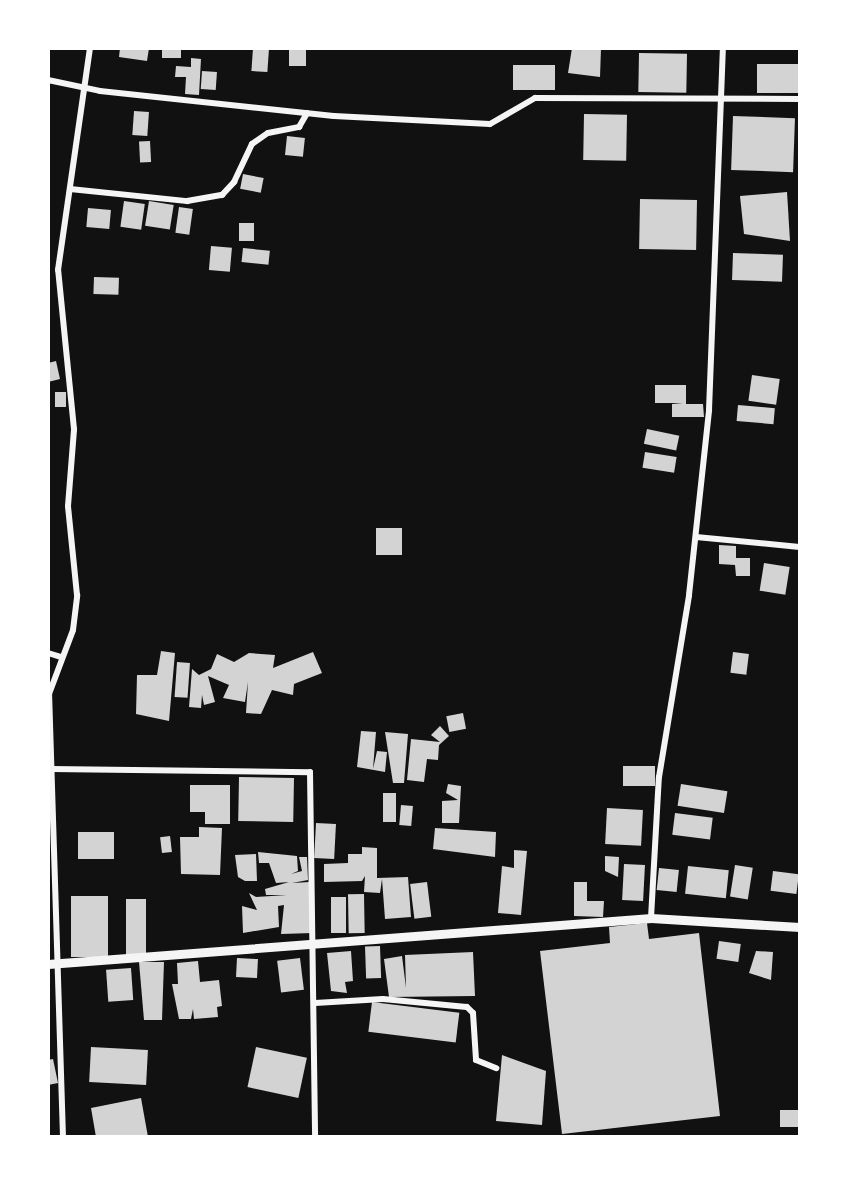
<!DOCTYPE html>
<html>
<head>
<meta charset="utf-8">
<style>
  body { margin:0 }
  #map { position:relative; width:848px; height:1185px; overflow:hidden; background:#111; font-family:"DejaVu Sans",sans-serif }
  div>[style] { position:absolute }
  [style*='--x'] { left:calc(var(--x)*1px); top:calc(var(--y)*1px); width:calc(var(--w)*1px); rotate:calc(var(--a)*1deg) }
  .building>* { inset:0; background:#d3d3d3; transform-origin:0 0 }
  .minor>* { height:6px; margin:-3px; padding:0 3px; transform-origin:3px; border-radius:3px; background:#f5f5f5 }
  .secondary>* { height:9px; margin:-4.5px; padding:0 4.5px; transform-origin:4.5px; border-radius:4.5px; background:#f5f5f5 }
  span { translate:-50% -50%; white-space:nowrap; text-align:center; line-height:1.15; -webkit-text-stroke:8px #fff; paint-order:stroke }
  .frame { position:absolute; inset:0; border:50px solid #fff; pointer-events:none }
</style>
</head>
<body>
<div id="map">
  <div class="building">
    <i style="clip-path:polygon(120px 48px,149px 48px,147px 61px,119px 57px)"></i>
    <i style="left:162px;top:48px;width:19px;height:10px"></i>
    <i style="left:253px;top:48px;width:16px;height:23px;rotate:4deg"></i>
    <i style="left:289px;top:48px;width:17px;height:18px"></i>
    <i style="clip-path:polygon(572px 48px,601px 48px,600px 77px,568px 73px)"></i>
    <i style="left:639px;top:53px;width:48px;height:39px;rotate:1deg"></i>
    <i style="clip-path:polygon(191px 58px,201px 59px,199px 95px,185px 94px,186px 77px,175px 77px,176px 66px,191px 67px)"></i>
    <i style="left:800px;top:64px;width:29px;height:43px;rotate:90deg"></i>
    <i style="left:513px;top:65px;width:42px;height:25px"></i>
    <i style="left:202px;top:71px;width:15px;height:18px;rotate:4deg"></i>
    <i style="left:134px;top:111px;width:15px;height:24px;rotate:4deg"></i>
    <i style="left:584px;top:114px;width:43px;height:46px;rotate:1deg"></i>
    <i style="left:733px;top:116px;width:62px;height:54px;rotate:2deg"></i>
    <i style="left:287px;top:136px;width:18px;height:19px;rotate:6deg"></i>
    <i style="left:150px;top:141px;width:21px;height:11px;rotate:87deg"></i>
    <i style="left:243px;top:174px;width:21px;height:15px;rotate:11deg"></i>
    <i style="clip-path:polygon(787px 192px,790px 241px,744px 234px,740px 196px)"></i>
    <i style="left:640px;top:199px;width:57px;height:50px;rotate:1deg"></i>
    <i style="left:124px;top:201px;width:21px;height:26px;rotate:8deg"></i>
    <i style="left:149px;top:201px;width:25px;height:25px;rotate:9deg"></i>
    <i style="left:179px;top:207px;width:14px;height:26px;rotate:8deg"></i>
    <i style="left:88px;top:208px;width:23px;height:19px;rotate:5deg"></i>
    <i style="left:239px;top:223px;width:15px;height:18px"></i>
    <i style="left:211px;top:246px;width:21px;height:24px;rotate:5deg"></i>
    <i style="left:243px;top:248px;width:27px;height:14px;rotate:6deg"></i>
    <i style="left:733px;top:253px;width:50px;height:27px;rotate:2deg"></i>
    <i style="left:94px;top:277px;width:25px;height:17px;rotate:2deg"></i>
    <i style="clip-path:polygon(56px 361px,60px 379px,48px 382px,48px 363px)"></i>
    <i style="left:752px;top:375px;width:28px;height:26px;rotate:8deg"></i>
    <i style="clip-path:polygon(655px 385px,686px 385px,686px 404px,703px 404px,704px 417px,672px 417px,672px 404px,683px 403px,655px 403px)"></i>
    <i style="left:55px;top:392px;width:11px;height:15px"></i>
    <i style="left:738px;top:405px;width:37px;height:16px;rotate:5deg"></i>
    <i style="left:647px;top:429px;width:33px;height:15px;rotate:12deg"></i>
    <i style="left:645px;top:452px;width:32px;height:16px;rotate:9deg"></i>
    <i style="left:376px;top:528px;width:26px;height:27px"></i>
    <i style="clip-path:polygon(719px 545px,736px 546px,736px 558px,750px 558px,750px 576px,736px 576px,735px 565px,719px 564px)"></i>
    <i style="left:764px;top:563px;width:26px;height:28px;rotate:9deg"></i>
    <i style="clip-path:polygon(161px 651px,175px 653px,169px 721px,136px 714px,137px 675px,157px 675px)"></i>
    <i style="clip-path:polygon(313px 652px,322px 673px,294px 684px,293px 695px,272px 690px,261px 714px,246px 713px,248px 682px,245px 702px,223px 698px,229px 685px,208px 676px,215px 702px,204px 705px,202px 695px,201px 708px,189px 707px,192px 669px,199px 675px,211px 669px,217px 654px,234px 662px,249px 653px,275px 655px,273px 668px)"></i>
    <i style="left:733px;top:652px;width:16px;height:21px;rotate:7deg"></i>
    <i style="left:177px;top:662px;width:13px;height:35px;rotate:4deg"></i>
    <i style="left:463px;top:713px;width:16px;height:17px;rotate:79deg"></i>
    <i style="clip-path:polygon(440px 726px,449px 736px,439px 745px,438px 760px,427px 759px,424px 782px,407px 780px,411px 739px,440px 742px,431px 735px)"></i>
    <i style="clip-path:polygon(361px 731px,376px 732px,373px 769px,377px 751px,387px 752px,385px 772px,357px 767px)"></i>
    <i style="clip-path:polygon(385px 732px,408px 734px,404px 783px,393px 783px)"></i>
    <i style="left:655px;top:766px;width:20px;height:32px;rotate:90deg"></i>
    <i style="left:239px;top:777px;width:55px;height:44px;rotate:1deg"></i>
    <i style="clip-path:polygon(448px 784px,461px 786px,459px 823px,442px 823px,442px 801px,458px 800px,446px 793px)"></i>
    <i style="left:681px;top:784px;width:47px;height:22px;rotate:9deg"></i>
    <i style="clip-path:polygon(190px 785px,230px 785px,230px 824px,205px 824px,205px 812px,190px 812px)"></i>
    <i style="left:383px;top:793px;width:13px;height:29px"></i>
    <i style="left:401px;top:805px;width:12px;height:20px;rotate:5deg"></i>
    <i style="left:607px;top:808px;width:36px;height:36px;rotate:3deg"></i>
    <i style="left:675px;top:813px;width:38px;height:22px;rotate:7deg"></i>
    <i style="left:316px;top:823px;width:20px;height:35px;rotate:3deg"></i>
    <i style="clip-path:polygon(199px 827px,222px 828px,220px 875px,181px 874px,180px 837px,199px 837px)"></i>
    <i style="clip-path:polygon(435px 828px,496px 832px,495px 857px,433px 849px)"></i>
    <i style="left:114px;top:832px;width:27px;height:36px;rotate:90deg"></i>
    <i style="left:170px;top:836px;width:16px;height:10px;rotate:83deg"></i>
    <i style="clip-path:polygon(362px 847px,377px 848px,377px 878px,408px 877px,411px 917px,385px 919px,382px 879px,380px 893px,364px 892px,365px 876px,362px 881px,324px 882px,324px 864px,348px 863px,348px 854px,362px 854px)"></i>
    <i style="clip-path:polygon(514px 850px,527px 851px,521px 915px,498px 913px,502px 866px,514px 868px)"></i>
    <i style="clip-path:polygon(258px 852px,297px 856px,298px 871px,291px 874px,302px 871px,299px 857px,307px 857px,308px 880px,292px 883px,310px 882px,313px 933px,281px 934px,284px 905px,278px 906px,279px 927px,243px 933px,242px 906px,257px 910px,249px 893px,256px 897px,287px 895px,266px 895px,265px 889px,289px 882px,276px 883px,269px 863px,259px 863px)"></i>
    <i style="clip-path:polygon(256px 854px,257px 881px,245px 881px,238px 877px,235px 855px)"></i>
    <i style="clip-path:polygon(605px 856px,619px 857px,618px 877px,605px 871px)"></i>
    <i style="left:624px;top:864px;width:21px;height:36px;rotate:3deg"></i>
    <i style="left:735px;top:865px;width:18px;height:32px;rotate:9deg"></i>
    <i style="left:688px;top:866px;width:41px;height:28px;rotate:6deg"></i>
    <i style="left:659px;top:868px;width:20px;height:22px;rotate:6deg"></i>
    <i style="left:773px;top:871px;width:26px;height:20px;rotate:7deg"></i>
    <i style="left:427px;top:882px;width:35px;height:17px;rotate:83deg"></i>
    <i style="clip-path:polygon(574px 882px,587px 882px,587px 901px,604px 901px,603px 917px,574px 916px)"></i>
    <i style="left:364px;top:894px;width:39px;height:16px;rotate:89deg"></i>
    <i style="left:71px;top:896px;width:37px;height:61px"></i>
    <i style="left:331px;top:897px;width:15px;height:36px"></i>
    <i style="left:126px;top:899px;width:20px;height:56px"></i>
    <i style="clip-path:polygon(647px 923px,649px 939px,699px 933px,720px 1116px,562px 1134px,540px 951px,610px 943px,609px 927px)"></i>
    <i style="left:719px;top:941px;width:22px;height:18px;rotate:8deg"></i>
    <i style="left:380px;top:946px;width:32px;height:15px;rotate:88deg"></i>
    <i style="clip-path:polygon(351px 951px,353px 981px,345px 982px,347px 993px,331px 991px,327px 953px)"></i>
    <i style="clip-path:polygon(756px 951px,773px 952px,771px 980px,749px 973px)"></i>
    <i style="clip-path:polygon(473px 952px,475px 996px,389px 997px,384px 959px,402px 956px,406px 988px,405px 955px)"></i>
    <i style="left:237px;top:958px;width:21px;height:19px;rotate:3deg"></i>
    <i style="left:300px;top:958px;width:32px;height:23px;rotate:83deg"></i>
    <i style="clip-path:polygon(198px 961px,200px 982px,219px 980px,222px 1006px,217px 1007px,218px 1017px,194px 1019px,193px 1009px,191px 1019px,179px 1019px,172px 984px,178px 984px,177px 963px)"></i>
    <i style="clip-path:polygon(139px 962px,164px 962px,162px 1020px,144px 1020px)"></i>
    <i style="left:131px;top:968px;width:32px;height:25px;rotate:86deg"></i>
    <i style="left:372px;top:1002px;width:88px;height:30px;rotate:7deg"></i>
    <i style="left:91px;top:1047px;width:57px;height:35px;rotate:3deg"></i>
    <i style="left:256px;top:1047px;width:52px;height:41px;rotate:12deg"></i>
    <i style="clip-path:polygon(502px 1055px,546px 1071px,542px 1125px,496px 1121px)"></i>
    <i style="clip-path:polygon(53px 1059px,58px 1083px,48px 1085px,48px 1060px)"></i>
    <i style="clip-path:polygon(141px 1098px,148px 1137px,96px 1137px,91px 1108px)"></i>
    <i style="left:780px;top:1110px;width:20px;height:17px"></i>
  </div>
  <div class="minor">
    <i style="--x:48;--y:80;--w:53;--a:11.9"></i>
    <i style="--x:100;--y:91;--w:235;--a:6.1"></i>
    <i style="--x:334;--y:116;--w:156;--a:2.9"></i>
    <i style="--x:490;--y:124;--w:52;--a:-30"></i>
    <i style="--x:535;--y:98;--w:265;--a:0.2"></i>
    <i style="--x:70;--y:189;--w:118;--a:5.9"></i>
    <i style="--x:187;--y:201;--w:36;--a:-10"></i>
    <i style="--x:222;--y:195;--w:18;--a:-47"></i>
    <i style="--x:234;--y:182;--w:42;--a:-64.7"></i>
    <i style="--x:252;--y:144;--w:19;--a:-35"></i>
    <i style="--x:268;--y:133;--w:32;--a:-11"></i>
    <i style="--x:299;--y:127;--w:16;--a:-60"></i>
    <i style="--x:696;--y:537;--w:104;--a:5.5"></i>
    <i style="--x:48;--y:653;--w:14;--a:17"></i>
    <i style="--x:51;--y:769;--w:259;--a:0.7"></i>
    <i style="--x:310;--y:772;--w:365;--a:89.2"></i>
    <i style="--x:651;--y:918;--w:141;--a:-86.8"></i>
    <i style="--x:659;--y:777;--w:184;--a:-80.6"></i>
    <i style="--x:689;--y:595;--w:186;--a:-83.8"></i>
    <i style="--x:709;--y:410;--w:362;--a:-87.8"></i>
    <i style="--x:315;--y:1003;--w:68;--a:-3.4"></i>
    <i style="--x:383;--y:999;--w:84;--a:5.4"></i>
    <i style="--x:467;--y:1007;--w:8;--a:45"></i>
    <i style="--x:473;--y:1013;--w:47;--a:86.3"></i>
    <i style="--x:476;--y:1060;--w:22;--a:22"></i>
    <i style="--x:63;--y:1137;--w:443;--a:-91.8"></i>
    <i style="--x:49;--y:694;--w:68;--a:-69.4"></i>
    <i style="--x:73;--y:630;--w:35;--a:-83"></i>
    <i style="--x:77;--y:595;--w:89;--a:-95.8"></i>
    <i style="--x:68;--y:506;--w:77;--a:-85.5"></i>
    <i style="--x:74;--y:429;--w:160;--a:-95.7"></i>
    <i style="--x:58;--y:270;--w:224;--a:-81.8"></i>
  </div>
  <div class="secondary">
    <i style="--x:48;--y:964;--w:605;--a:-4.36"></i>
    <i style="--x:651;--y:918;--w:149;--a:3.5"></i>
  </div>
  <div class="frame"></div>
</div>
</body>
</html>
